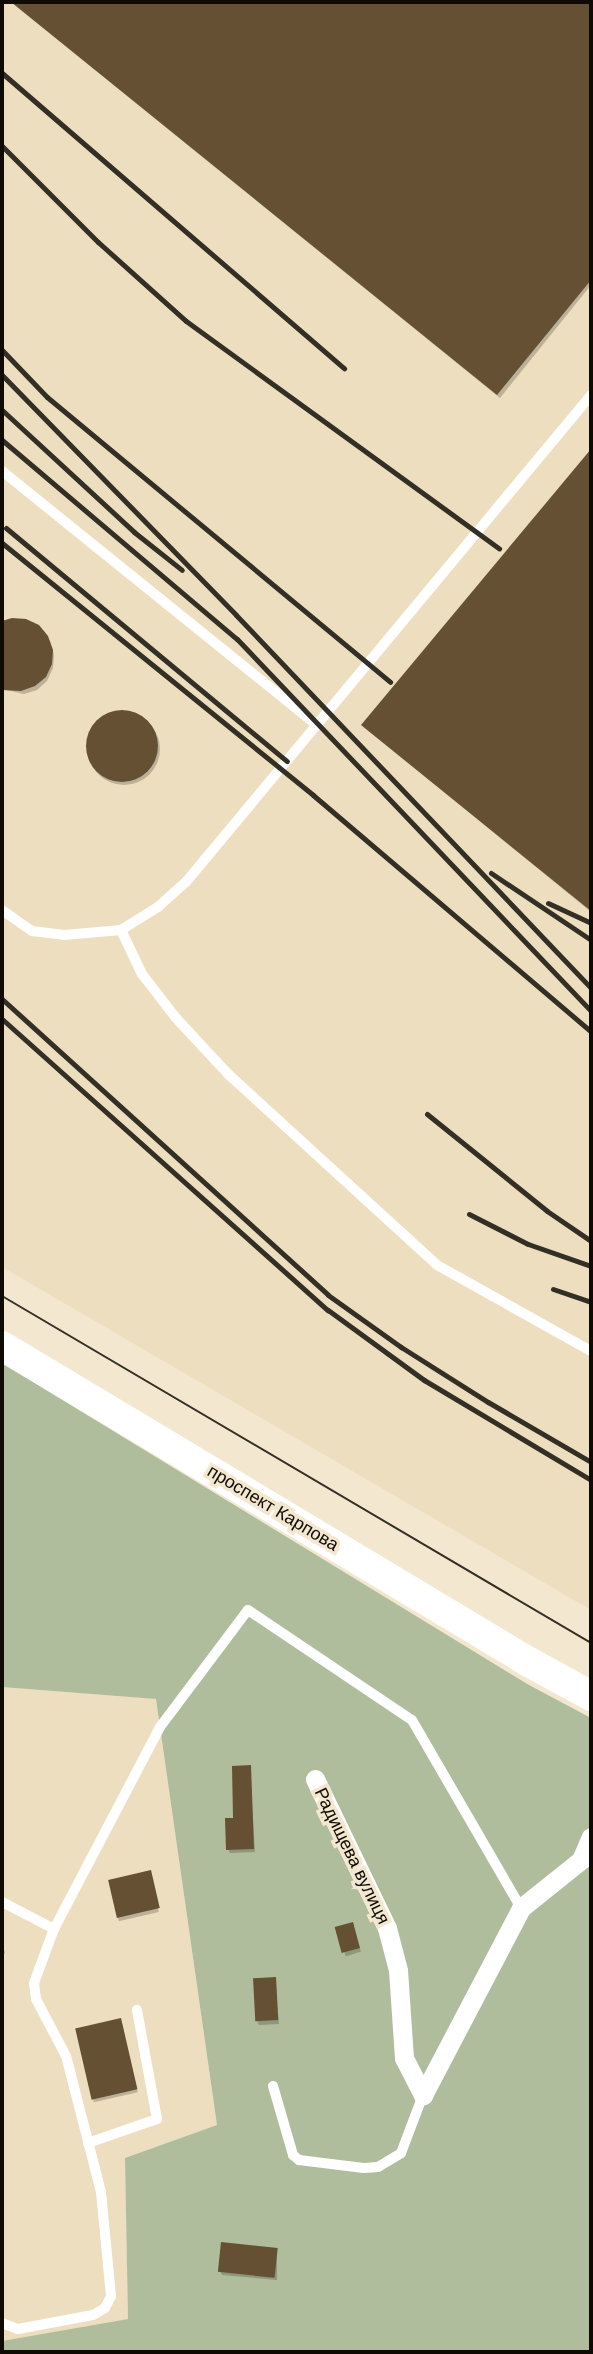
<!DOCTYPE html>
<html>
<head>
<meta charset="utf-8">
<style>
  body { margin:0 }
  #map { position:relative; width:593px; height:2354px; overflow:hidden; background:#f3e8cf; font-family:"DM Sans",sans-serif }
  div>[style] { position:absolute }
  [style*='--x'] { left:calc(var(--x)*1px); top:calc(var(--y)*1px); width:calc(var(--w)*1px); rotate:calc(var(--a)*1deg) }
  .built>* { inset:0; background:#ecdebe }
  .green>* { inset:0; background:#afbd9c }
  .shadow>* { inset:0; background:#0003; transform-origin:0 0 }
  .round { border-radius:50% }
  .building>* { inset:0; background:#655033; transform-origin:0 0 }
  .lane>* { height:10px; margin:-5px; padding:0 5px; transform-origin:5px; border-radius:5px; background:#fff }
  .street>* { height:19px; margin:-9.5px; padding:0 9.5px; transform-origin:9.5px; border-radius:9.5px; background:#fff }
  .primary>* { height:30px; margin:-15px; padding:0 15px; transform-origin:15px; border-radius:15px; background:#fff }
  .tram>* { height:2px; margin:-1px; padding:0 1px; transform-origin:1px; border-radius:1px; background:#342f25 }
  .rail>* { height:5px; margin:-2.5px; padding:0 2.5px; transform-origin:2.5px; border-radius:2.5px; background:#342f25 }
  span { translate:-50% -50%; white-space:nowrap; text-align:center; line-height:1.15; -webkit-text-stroke:7px #f3e8cf; paint-order:stroke }
  .street-label { font-size:18px; color:#0f0b04 }
  .frame { position:absolute; inset:0; border:4px solid #0f0b04; pointer-events:none }
</style>
</head>
<body>
<div id="map">
  <div class="built">
    <i style="clip-path:polygon(2px 2px,591px 2px,591px 1610px,2px 1267px)"></i>
    <i style="clip-path:polygon(2px 1687px,156px 1699px,217px 2125px,125px 2158px,128px 2319px,2px 2341px)"></i>
  </div>
  <div class="green">
    <i style="clip-path:polygon(2px 1363px,529px 1685px,591px 1718px,591px 2352px,2px 2352px,2px 2341px,128px 2319px,125px 2158px,217px 2125px,156px 1699px,2px 1687px)"></i>
  </div>
  <div class="shadow">
    <i style="clip-path:polygon(11px 2px,591px 2px,591px 285px,500px 398px)"></i>
    <i style="clip-path:polygon(591px 451px,591px 912px,363px 726px)"></i>
    <i style="clip-path:polygon(12px 619px,50px 641px,54px 655px,53px 668px,47px 681px,37px 690px,24px 694px,2px 689px,2px 623px)"></i>
    <i class="round" style="left:88px;top:713px;width:72px;height:72px"></i>
    <i style="clip-path:polygon(250px 1767px,255px 1852px,230px 1853px,228px 1849px)"></i>
    <i style="left:150px;top:1874px;width:39px;height:41px;rotate:77deg"></i>
    <i style="left:352px;top:1924px;width:29px;height:16px;rotate:72deg"></i>
    <i style="clip-path:polygon(2px 1943px,5px 1953px,2px 1956px)"></i>
    <i style="clip-path:polygon(275px 1979px,279px 2024px,259px 2025px,257px 2021px)"></i>
    <i style="left:122px;top:2024px;width:70px;height:45px;rotate:77deg"></i>
    <i style="clip-path:polygon(277px 2249px,277px 2280px,222px 2275px,220px 2271px)"></i>
  </div>
  <div class="building">
    <i style="clip-path:polygon(11px 2px,591px 2px,591px 280px,497px 395px)"></i>
    <i style="clip-path:polygon(591px 449px,591px 911px,361px 725px)"></i>
    <i style="clip-path:polygon(12px 618px,26px 619px,39px 625px,48px 636px,53px 650px,52px 664px,46px 677px,35px 686px,21px 691px,2px 690px,2px 621px)"></i>
    <i class="round" style="left:86px;top:710px;width:72px;height:72px"></i>
    <i style="clip-path:polygon(251px 1765px,254px 1849px,226px 1850px,225px 1818px,233px 1818px,232px 1766px)"></i>
    <i style="left:151px;top:1870px;width:39px;height:44px;rotate:77deg"></i>
    <i style="left:353px;top:1922px;width:27px;height:19px;rotate:75deg"></i>
    <i style="left:276px;top:1977px;width:43px;height:23px;rotate:87deg"></i>
    <i style="left:121px;top:2018px;width:73px;height:47px;rotate:77deg"></i>
    <i style="left:221px;top:2242px;width:57px;height:30px;rotate:6deg"></i>
  </div>
  <div class="lane">
    <i style="--x:2;--y:471;--w:405;--a:38.9"></i>
    <i style="--x:2;--y:910;--w:37;--a:35"></i>
    <i style="--x:32;--y:931;--w:32;--a:7"></i>
    <i style="--x:64;--y:935;--w:57;--a:-5"></i>
    <i style="--x:121;--y:930;--w:44;--a:-31.9"></i>
    <i style="--x:158;--y:907;--w:38;--a:-42"></i>
    <i style="--x:186;--y:882;--w:633;--a:-50.25"></i>
    <i style="--x:121;--y:930;--w:49;--a:64.5"></i>
    <i style="--x:142;--y:974;--w:56;--a:52.3"></i>
    <i style="--x:176;--y:1018;--w:76;--a:47.1"></i>
    <i style="--x:228;--y:1074;--w:283;--a:42.4"></i>
    <i style="--x:437;--y:1265;--w:176;--a:29.2"></i>
    <i style="--x:2;--y:1902;--w:59;--a:27.4"></i>
    <i style="--x:273;--y:2086;--w:72;--a:73.8"></i>
    <i style="--x:293;--y:2155;--w:8;--a:40"></i>
    <i style="--x:299;--y:2160;--w:65;--a:7"></i>
    <i style="--x:364;--y:2168;--w:14;--a:-4"></i>
    <i style="--x:378;--y:2167;--w:27;--a:-31"></i>
    <i style="--x:401;--y:2153;--w:62;--a:-69.2"></i>
    <i style="--x:88;--y:2143;--w:73;--a:-19.2"></i>
    <i style="--x:157;--y:2119;--w:111;--a:-100.4"></i>
    <i style="--x:2;--y:2323;--w:17;--a:21"></i>
    <i style="--x:18;--y:2329;--w:76;--a:-10.6"></i>
    <i style="--x:93;--y:2315;--w:14;--a:-30"></i>
    <i style="--x:105;--y:2308;--w:13;--a:-63"></i>
    <i style="--x:111;--y:2296;--w:104;--a:-95.5"></i>
    <i style="--x:101;--y:2192;--w:140;--a:-104.4"></i>
    <i style="--x:66;--y:2056;--w:64;--a:-117.8"></i>
    <i style="--x:36;--y:1999;--w:16;--a:-97"></i>
    <i style="--x:34;--y:1983;--w:58;--a:-69.7"></i>
    <i style="--x:54;--y:1929;--w:228;--a:-62.3"></i>
    <i style="--x:160;--y:1727;--w:146;--a:-53.1"></i>
    <i style="--x:248;--y:1610;--w:197;--a:33.9"></i>
    <i style="--x:412;--y:1720;--w:217;--a:59.9"></i>
  </div>
  <div class="street">
    <i style="--x:315;--y:1779;--w:165;--a:64.2"></i>
    <i style="--x:387;--y:1928;--w:43;--a:75.3"></i>
    <i style="--x:398;--y:1970;--w:88;--a:86.1"></i>
    <i style="--x:404;--y:2058;--w:42;--a:62.8"></i>
    <i style="--x:423;--y:2095;--w:211;--a:-62.3"></i>
    <i style="--x:521;--y:1908;--w:77;--a:-38.7"></i>
    <i style="--x:581;--y:1860;--w:25;--a:-67"></i>
  </div>
  <div class="primary">
    <i style="--x:2;--y:1346;--w:614;--a:30.95"></i>
    <i style="--x:529;--y:1662;--w:71;--a:28.7"></i>
  </div>
  <div class="tram">
    <i style="--x:2;--y:1296;--w:684;--a:30.5"></i>
  </div>
  <div class="rail">
    <i style="--x:2;--y:73;--w:452;--a:40.8"></i>
    <i style="--x:2;--y:146;--w:136;--a:45"></i>
    <i style="--x:98;--y:242;--w:118;--a:41.9"></i>
    <i style="--x:186;--y:321;--w:387;--a:36"></i>
    <i style="--x:2;--y:350;--w:65;--a:46.2"></i>
    <i style="--x:47;--y:397;--w:446;--a:39.7"></i>
    <i style="--x:2;--y:375;--w:335;--a:45.7"></i>
    <i style="--x:236;--y:615;--w:515;--a:46.42"></i>
    <i style="--x:2;--y:410;--w:180;--a:42.7"></i>
    <i style="--x:134;--y:532;--w:61;--a:38.4"></i>
    <i style="--x:2;--y:440;--w:308;--a:40.3"></i>
    <i style="--x:237;--y:639;--w:514;--a:46.42"></i>
    <i style="--x:6;--y:528;--w:365;--a:39.7"></i>
    <i style="--x:2;--y:543;--w:400;--a:39"></i>
    <i style="--x:313;--y:795;--w:365;--a:40.4"></i>
    <i style="--x:491;--y:873;--w:120;--a:33.8"></i>
    <i style="--x:548;--y:903;--w:47;--a:24.9"></i>
    <i style="--x:2;--y:999;--w:440;--a:42.2"></i>
    <i style="--x:328;--y:1295;--w:90;--a:35.5"></i>
    <i style="--x:401;--y:1347;--w:103;--a:32.3"></i>
    <i style="--x:488;--y:1402;--w:119;--a:30.2"></i>
    <i style="--x:2;--y:1019;--w:437;--a:41.8"></i>
    <i style="--x:328;--y:1310;--w:119;--a:36.1"></i>
    <i style="--x:424;--y:1380;--w:195;--a:30.9"></i>
    <i style="--x:427;--y:1114;--w:154;--a:38.9"></i>
    <i style="--x:547;--y:1211;--w:53;--a:34.3"></i>
    <i style="--x:469;--y:1214;--w:66;--a:27"></i>
    <i style="--x:528;--y:1244;--w:67;--a:19.2"></i>
    <i style="--x:553;--y:1289;--w:40;--a:18.9"></i>
  </div>
  <div class="street-label">
    <span style="left:273px;top:1508px;rotate:31deg">проспект Карпова</span>
    <span style="left:352px;top:1856px;rotate:64deg">Радищева вулиця</span>
  </div>
  <div class="frame"></div>
</div>
</body>
</html>
